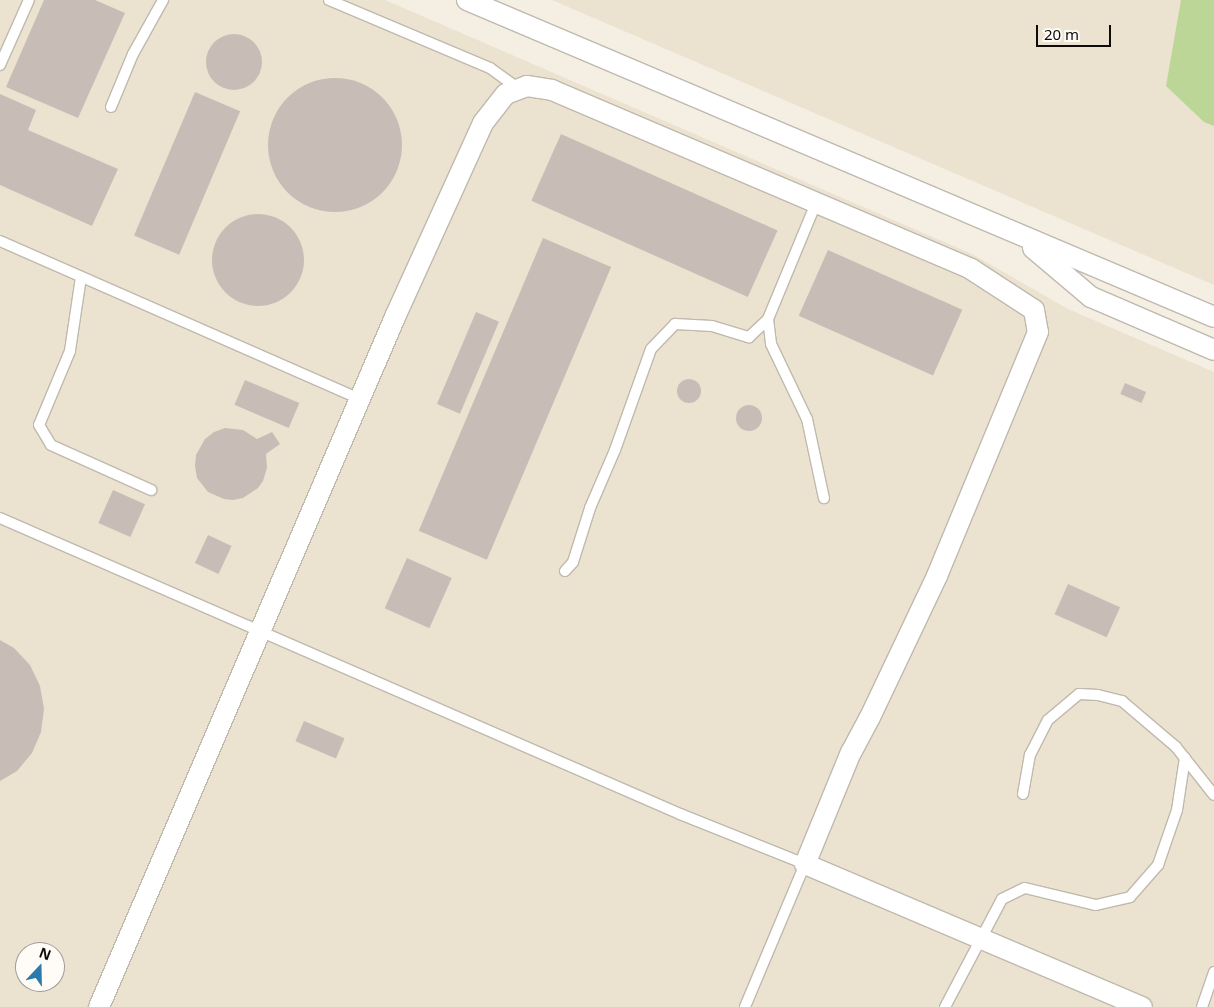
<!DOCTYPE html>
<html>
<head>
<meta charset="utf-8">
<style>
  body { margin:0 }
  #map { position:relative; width:1214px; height:1007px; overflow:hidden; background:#f5eee3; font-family:"Noto Sans",sans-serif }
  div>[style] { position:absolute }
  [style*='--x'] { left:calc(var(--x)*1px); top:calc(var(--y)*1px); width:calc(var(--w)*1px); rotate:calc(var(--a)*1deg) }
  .built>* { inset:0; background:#ece2d0 }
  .green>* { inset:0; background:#bbd696 }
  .building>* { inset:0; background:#c8bdb6; transform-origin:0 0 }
  .round { border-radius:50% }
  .roads { filter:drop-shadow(1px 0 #bfb9ae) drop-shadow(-1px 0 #bfb9ae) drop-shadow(0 1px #bfb9ae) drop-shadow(0 -1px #bfb9ae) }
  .service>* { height:10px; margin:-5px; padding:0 5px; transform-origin:5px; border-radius:5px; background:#fff }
  .minor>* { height:20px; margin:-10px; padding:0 10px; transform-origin:10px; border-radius:10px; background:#fff }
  span { translate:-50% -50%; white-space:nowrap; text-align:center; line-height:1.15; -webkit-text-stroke:4px #fffcf8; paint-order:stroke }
  .north { position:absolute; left:15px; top:942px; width:50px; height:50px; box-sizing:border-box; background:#fffcf8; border:1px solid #9f9c98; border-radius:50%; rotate:21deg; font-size:14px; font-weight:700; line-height:20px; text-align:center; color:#0e0c09 }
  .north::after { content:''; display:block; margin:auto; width:18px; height:22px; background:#2a7aab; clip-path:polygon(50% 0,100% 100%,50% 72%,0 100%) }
  .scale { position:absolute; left:1036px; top:25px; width:75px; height:22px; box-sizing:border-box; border:2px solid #0e0c09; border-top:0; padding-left:6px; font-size:15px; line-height:18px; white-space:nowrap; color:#0e0c09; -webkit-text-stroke:4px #fffcf8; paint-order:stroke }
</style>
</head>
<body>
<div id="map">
  <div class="built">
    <i style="clip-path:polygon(evenodd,0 0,385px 0,972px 254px,1068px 309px,1214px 372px,1214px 1007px,0 1007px,0 0,25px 952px,55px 952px,55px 982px,25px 982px,25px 952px)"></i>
    <i style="clip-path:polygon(552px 0,1214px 0,1214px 285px)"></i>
  </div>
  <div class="green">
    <i style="clip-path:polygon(1181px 0,1214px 0,1214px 126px,1204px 122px,1166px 86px)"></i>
  </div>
  <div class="building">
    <i style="clip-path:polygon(44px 0,95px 0,125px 13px,78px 118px,6px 87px)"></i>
    <i class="round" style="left:206px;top:34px;width:56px;height:56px"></i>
    <i class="round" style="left:268px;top:78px;width:134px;height:134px"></i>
    <i style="left:195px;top:92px;width:49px;height:156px;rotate:23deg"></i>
    <i style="clip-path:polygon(0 94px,36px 110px,28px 130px,118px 169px,92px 226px,0 185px)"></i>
    <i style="left:561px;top:134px;width:237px;height:73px;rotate:24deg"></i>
    <i class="round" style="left:212px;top:214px;width:92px;height:92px"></i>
    <i style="left:543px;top:238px;width:74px;height:318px;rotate:23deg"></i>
    <i style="left:828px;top:250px;width:147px;height:72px;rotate:24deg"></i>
    <i style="left:476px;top:312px;width:25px;height:100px;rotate:23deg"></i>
    <i class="round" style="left:677px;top:379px;width:24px;height:24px"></i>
    <i style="left:245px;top:380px;width:59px;height:27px;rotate:23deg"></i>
    <i style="left:1125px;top:383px;width:23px;height:12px;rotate:23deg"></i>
    <i class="round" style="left:736px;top:405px;width:26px;height:26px"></i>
    <i style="clip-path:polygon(225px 428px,243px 430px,257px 439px,272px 432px,280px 444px,266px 454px,267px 468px,263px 481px,258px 488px,243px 498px,233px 500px,224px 499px,208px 492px,197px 478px,195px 466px,196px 455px,205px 439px,214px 432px)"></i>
    <i style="left:113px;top:490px;width:35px;height:36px;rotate:24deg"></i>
    <i style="left:208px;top:535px;width:26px;height:31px;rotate:25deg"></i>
    <i style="left:407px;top:558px;width:49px;height:55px;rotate:24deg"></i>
    <i style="left:1068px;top:584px;width:57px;height:33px;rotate:24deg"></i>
    <i style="clip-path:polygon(0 640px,14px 648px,30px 665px,40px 686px,44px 709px,41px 732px,32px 753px,17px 771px,0 781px)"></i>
    <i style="left:304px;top:721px;width:44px;height:22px;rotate:23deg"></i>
  </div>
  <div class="roads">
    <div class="service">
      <i style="--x:329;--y:0;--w:175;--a:22.9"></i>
      <i style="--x:490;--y:68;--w:36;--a:36"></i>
      <i style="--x:0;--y:65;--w:71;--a:-66"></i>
      <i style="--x:111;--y:107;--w:57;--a:-67.5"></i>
      <i style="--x:133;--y:54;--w:62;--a:-60.9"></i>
      <i style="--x:0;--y:241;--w:393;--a:23.7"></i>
      <i style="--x:81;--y:277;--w:75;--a:98.5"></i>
      <i style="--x:70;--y:351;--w:80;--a:112.7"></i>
      <i style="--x:39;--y:425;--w:23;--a:59"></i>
      <i style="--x:51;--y:445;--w:110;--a:24.2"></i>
      <i style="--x:768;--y:319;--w:25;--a:83"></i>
      <i style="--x:771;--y:344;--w:83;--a:64.4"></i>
      <i style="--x:807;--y:419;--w:81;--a:77.9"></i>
      <i style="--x:0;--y:518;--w:742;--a:23.52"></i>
      <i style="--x:680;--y:814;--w:135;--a:21.8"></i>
      <i style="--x:805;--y:864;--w:155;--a:112.8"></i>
      <i style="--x:565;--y:571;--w:12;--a:-48"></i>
      <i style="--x:573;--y:562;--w:57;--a:-72.5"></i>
      <i style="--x:590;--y:508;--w:63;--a:-66.7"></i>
      <i style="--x:615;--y:450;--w:107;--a:-70.4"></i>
      <i style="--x:651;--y:349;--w:35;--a:-46"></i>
      <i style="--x:675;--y:324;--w:37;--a:3"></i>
      <i style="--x:712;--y:326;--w:39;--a:17"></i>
      <i style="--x:749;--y:337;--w:26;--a:-43"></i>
      <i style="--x:768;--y:319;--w:126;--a:-67.5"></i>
      <i style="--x:1023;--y:794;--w:40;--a:-80"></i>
      <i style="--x:1030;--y:755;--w:39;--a:-63"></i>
      <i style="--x:1048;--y:720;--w:40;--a:-40"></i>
      <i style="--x:1079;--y:694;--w:19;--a:3"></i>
      <i style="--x:1098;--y:695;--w:25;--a:14"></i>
      <i style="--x:1122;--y:701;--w:71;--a:40.4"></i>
      <i style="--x:1176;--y:747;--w:61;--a:51.6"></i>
      <i style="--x:945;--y:1007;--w:122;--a:-62.2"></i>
      <i style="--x:1002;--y:899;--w:25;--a:-26"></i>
      <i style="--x:1025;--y:888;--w:73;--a:13.5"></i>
      <i style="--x:1096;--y:905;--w:35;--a:-13"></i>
      <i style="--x:1130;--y:897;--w:43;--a:-48.8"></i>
      <i style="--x:1158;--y:865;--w:58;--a:-70.9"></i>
      <i style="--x:1177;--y:810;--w:53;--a:-81.3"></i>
      <i style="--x:1202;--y:1007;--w:37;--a:-71"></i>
    </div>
    <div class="minor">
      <i style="--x:467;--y:0;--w:811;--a:22.99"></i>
      <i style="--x:1033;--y:248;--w:76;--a:40.2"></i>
      <i style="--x:1091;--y:297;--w:134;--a:23.3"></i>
      <i style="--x:99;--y:1007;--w:751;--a:-66.78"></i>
      <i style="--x:395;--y:317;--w:213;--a:-65.6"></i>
      <i style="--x:483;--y:123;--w:37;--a:-52"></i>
      <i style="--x:506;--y:94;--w:22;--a:-21"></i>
      <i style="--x:527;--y:86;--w:25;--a:9"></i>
      <i style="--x:552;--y:90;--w:456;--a:23.1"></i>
      <i style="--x:971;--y:269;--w:75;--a:33.1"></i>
      <i style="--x:1034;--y:310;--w:22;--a:80"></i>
      <i style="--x:1038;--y:332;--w:264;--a:112.5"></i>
      <i style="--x:937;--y:576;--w:156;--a:115.4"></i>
      <i style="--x:870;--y:717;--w:40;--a:118"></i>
      <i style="--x:851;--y:752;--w:121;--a:112.3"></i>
      <i style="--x:805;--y:864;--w:366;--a:23"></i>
    </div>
  </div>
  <div class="north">N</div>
  <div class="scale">20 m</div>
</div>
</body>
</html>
